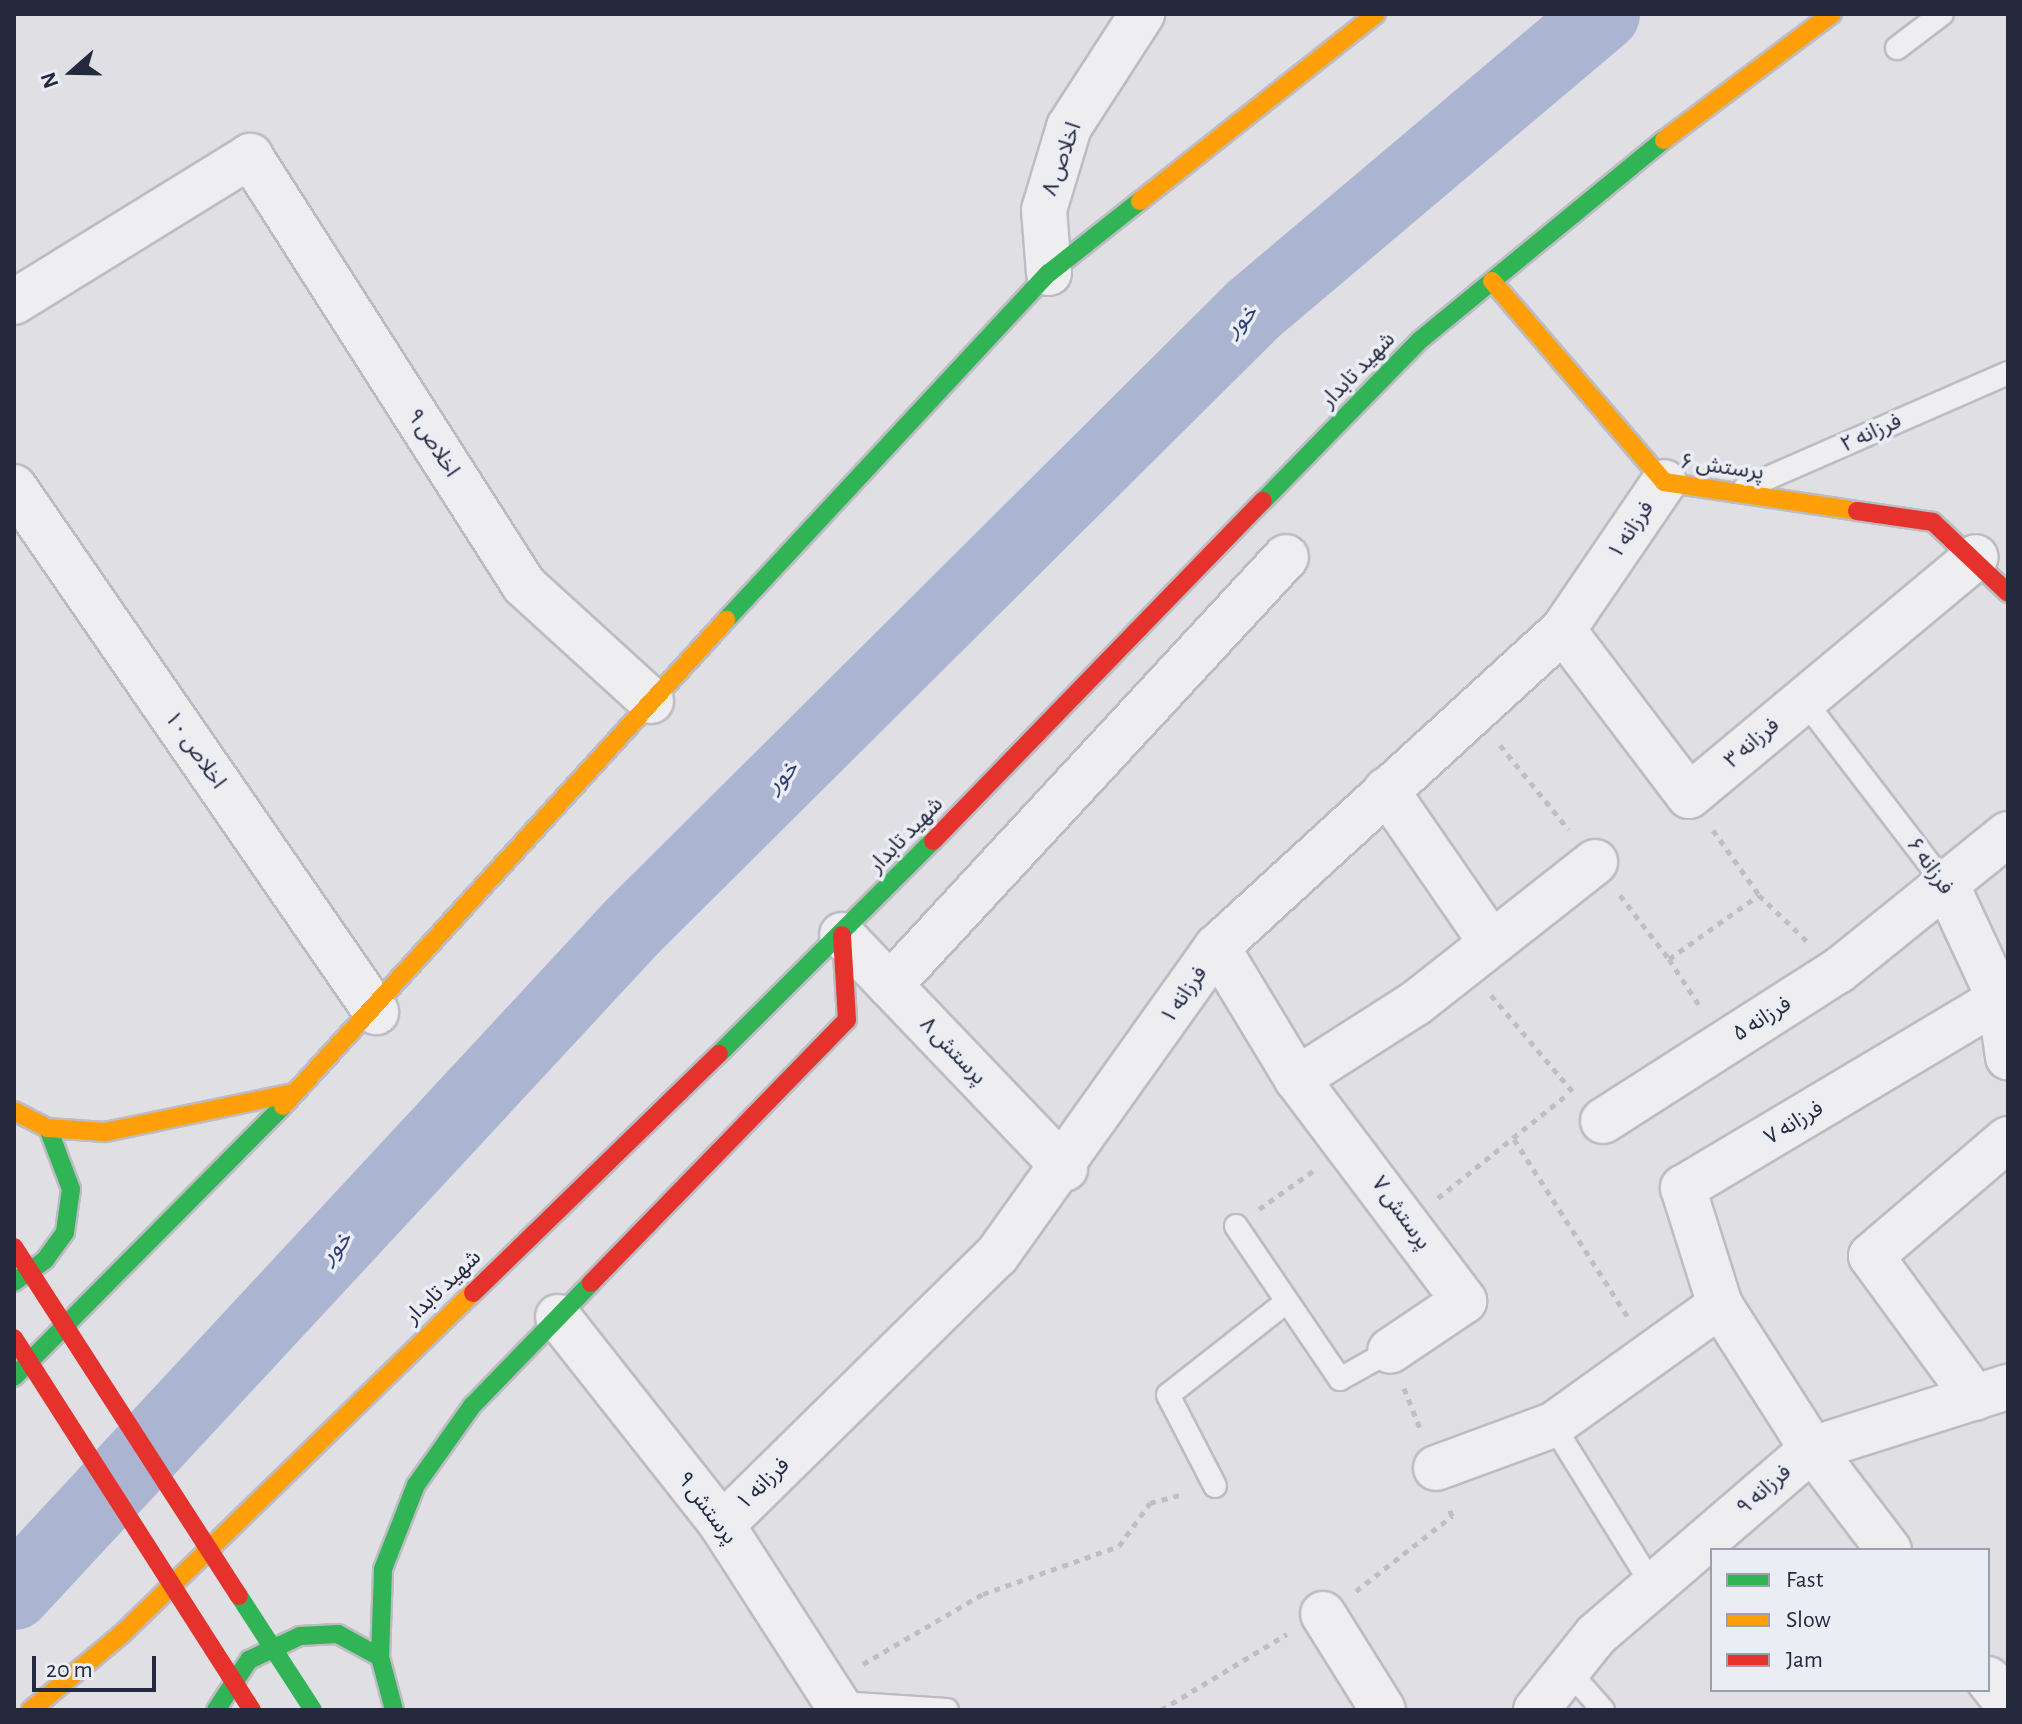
<!DOCTYPE html>
<html>
<head>
<meta charset="utf-8">
<style>
  body { margin:0 }
  #map { position:relative; width:2022px; height:1724px; overflow:hidden; background:#dfdfe4; font-family:"Alegreya Sans","Noto Sans Arabic",sans-serif }
  div>[style] { position:absolute }
  [style*='--x'] { left:calc(var(--x)*1px); top:calc(var(--y)*1px); width:calc(var(--w)*1px); rotate:calc(var(--a)*1deg) }
  .river>* { height:74px; margin:-37px; padding:0 37px; transform-origin:37px; border-radius:37px; background:#abb5d1 }
  .path>* { height:5px; margin-top:-2.5px; transform-origin:0; background:repeating-linear-gradient(90deg,#bebec4 0 6px,transparent 0 12px) }
  .roads { filter:drop-shadow(2px 0 #bcbcc2) drop-shadow(-2px 0 #bcbcc2) drop-shadow(0 2px #bcbcc2) drop-shadow(0 -2px #bcbcc2) }
  .lane>* { height:22px; margin:-11px; padding:0 11px; transform-origin:11px; border-radius:11px; background:#eeeef1 }
  .street>* { height:44px; margin:-22px; padding:0 22px; transform-origin:22px; border-radius:22px; background:#eeeef1 }
  .fast>* { height:18px; margin:-9px; padding:0 9px; transform-origin:9px; border-radius:9px; background:#30b455 }
  .slow>* { height:18px; margin:-9px; padding:0 9px; transform-origin:9px; border-radius:9px; background:#ff9f0a }
  .jam>* { height:18px; margin:-9px; padding:0 9px; transform-origin:9px; border-radius:9px; background:#e5322d }
  .fast-bridge>* { height:18px; margin:-9px; padding:0 9px; transform-origin:9px; border-radius:9px; background:#30b455 }
  .jam-bridge>* { height:18px; margin:-9px; padding:0 9px; transform-origin:9px; border-radius:9px; background:#e5322d }
  span { translate:-50% -50%; white-space:nowrap; text-align:center; line-height:1.15; -webkit-text-stroke:7px #ebedf5; paint-order:stroke }
  .street-label { font-size:22px; color:#25293e }
  .water-label { font-size:24px; color:#2e3e73; font-style:italic }
  .frame { position:absolute; inset:0; border:16px solid #25293e; pointer-events:none }
  .legend { position:absolute; left:1710px; top:1548px; width:280px; height:144px; box-sizing:border-box; background:#ebedf5; border:2px solid #9c9fac; margin:0; padding:10px 14px; list-style:none; font-size:24px; color:#25293e }
  .legend li { display:flex; align-items:center; gap:16px; height:40px }
  .legend b { width:40px; border:2px solid #9c9fac }
  .north { position:absolute; left:32px; top:32px; width:80px; height:80px; -webkit-text-stroke:6px #ebedf5; paint-order:stroke; rotate:250deg; font-size:22px; font-weight:700; line-height:32px; text-align:center; color:#25293e }
  .north::after { content:''; display:block; margin:auto; width:28px; height:36px; background:#25293e; clip-path:polygon(50% 0,100% 100%,50% 72%,0 100%) }
  .scale { position:absolute; left:32px; top:1656px; width:124px; height:36px; box-sizing:border-box; border:4px solid #25293e; border-top:0; padding-left:10px; font-size:24px; line-height:28px; white-space:nowrap; color:#25293e; -webkit-text-stroke:6px #ebedf5; paint-order:stroke }
</style>
</head>
<body>
<div id="map">
  <div class="river">
    <i style="--x:14;--y:1593;--w:907;--a:-47.14"></i>
    <i style="--x:631;--y:928;--w:878;--a:-44.82"></i>
    <i style="--x:1254;--y:309;--w:457;--a:-40.2"></i>
  </div>
  <div class="path">
    <i style="--x:1500;--y:745;--w:109;--a:50.9"></i>
    <i style="--x:1713;--y:830;--w:80;--a:54.7"></i>
    <i style="--x:1759;--y:895;--w:66;--a:43.8"></i>
    <i style="--x:1620;--y:895;--w:81;--a:52.6"></i>
    <i style="--x:1669;--y:959;--w:110;--a:-35.4"></i>
    <i style="--x:1669;--y:959;--w:59;--a:56.9"></i>
    <i style="--x:1491;--y:995;--w:126;--a:49.8"></i>
    <i style="--x:1514;--y:1139;--w:214;--a:57.4"></i>
    <i style="--x:1438;--y:1198;--w:166;--a:-38.7"></i>
    <i style="--x:1259;--y:1209;--w:66;--a:-35.1"></i>
    <i style="--x:1404;--y:1388;--w:46;--a:68.4"></i>
    <i style="--x:1356;--y:1591;--w:122;--a:-38"></i>
    <i style="--x:1452;--y:1516;--w:9;--a:-111"></i>
    <i style="--x:863;--y:1664;--w:139;--a:-30.3"></i>
    <i style="--x:983;--y:1594;--w:144;--a:-19.4"></i>
    <i style="--x:1119;--y:1546;--w:53;--a:-54.2"></i>
    <i style="--x:1150;--y:1503;--w:34;--a:-15"></i>
    <i style="--x:1161;--y:1710;--w:147;--a:-31.1"></i>
  </div>
  <div class="roads">
    <div class="lane">
      <i style="--x:1897;--y:48;--w:56;--a:-37.1"></i>
      <i style="--x:1745;--y:488;--w:287;--a:-23.6"></i>
      <i style="--x:1803;--y:699;--w:238;--a:52.5"></i>
      <i style="--x:1236;--y:1226;--w:185;--a:55.8"></i>
      <i style="--x:1340;--y:1379;--w:57;--a:-29.2"></i>
      <i style="--x:1553;--y:1425;--w:190;--a:58.2"></i>
      <i style="--x:1215;--y:1486;--w:102;--a:-117.3"></i>
      <i style="--x:1168;--y:1395;--w:149;--a:-38.2"></i>
      <i style="--x:1565;--y:1667;--w:57;--a:48.5"></i>
      <i style="--x:840;--y:1703;--w:107;--a:3.7"></i>
    </div>
    <div class="street">
      <i style="--x:1049;--y:273;--w:63;--a:-94.5"></i>
      <i style="--x:1044;--y:210;--w:87;--a:-73.2"></i>
      <i style="--x:1069;--y:127;--w:135;--a:-57.1"></i>
      <i style="--x:14;--y:302;--w:278;--a:-31.7"></i>
      <i style="--x:250;--y:156;--w:509;--a:57.43"></i>
      <i style="--x:524;--y:585;--w:172;--a:42.4"></i>
      <i style="--x:14;--y:487;--w:638;--a:55.41"></i>
      <i style="--x:1563;--y:630;--w:208;--a:52.8"></i>
      <i style="--x:1689;--y:796;--w:373;--a:-39.8"></i>
      <i style="--x:1386;--y:790;--w:185;--a:55.4"></i>
      <i style="--x:1948;--y:888;--w:123;--a:65.1"></i>
      <i style="--x:2000;--y:1000;--w:58;--a:82"></i>
      <i style="--x:842;--y:935;--w:323;--a:46.3"></i>
      <i style="--x:1217;--y:947;--w:154;--a:58.8"></i>
      <i style="--x:1297;--y:1079;--w:278;--a:53"></i>
      <i style="--x:1464;--y:1301;--w:89;--a:146"></i>
      <i style="--x:890;--y:985;--w:583;--a:-47.22"></i>
      <i style="--x:1297;--y:1079;--w:141;--a:-32.6"></i>
      <i style="--x:1416;--y:1003;--w:228;--a:-38.2"></i>
      <i style="--x:1603;--y:1121;--w:279;--a:-32.6"></i>
      <i style="--x:1838;--y:971;--w:218;--a:-38.9"></i>
      <i style="--x:1720;--y:1305;--w:123;--a:-107.5"></i>
      <i style="--x:1683;--y:1188;--w:378;--a:-30.8"></i>
      <i style="--x:558;--y:1317;--w:265;--a:51.7"></i>
      <i style="--x:722;--y:1525;--w:220;--a:57.2"></i>
      <i style="--x:1975;--y:1398;--w:176;--a:-126.2"></i>
      <i style="--x:1871;--y:1256;--w:180;--a:-40.5"></i>
      <i style="--x:1436;--y:1468;--w:125;--a:-20.2"></i>
      <i style="--x:1553;--y:1425;--w:206;--a:-35.7"></i>
      <i style="--x:1720;--y:1305;--w:171;--a:57.4"></i>
      <i style="--x:1812;--y:1449;--w:127;--a:52.7"></i>
      <i style="--x:722;--y:1525;--w:385;--a:-44.5"></i>
      <i style="--x:997;--y:1255;--w:379;--a:-54.5"></i>
      <i style="--x:1217;--y:947;--w:469;--a:-42.5"></i>
      <i style="--x:1563;--y:630;--w:179;--a:-55.7"></i>
      <i style="--x:1323;--y:1614;--w:113;--a:58"></i>
      <i style="--x:1988;--y:1679;--w:33;--a:52"></i>
      <i style="--x:1536;--y:1710;--w:96;--a:-51.3"></i>
      <i style="--x:1596;--y:1635;--w:285;--a:-40.7"></i>
      <i style="--x:1812;--y:1449;--w:206;--a:-17.6"></i>
    </div>
    <div class="fast">
      <i style="--x:1263;--y:501;--w:223;--a:-45.7"></i>
      <i style="--x:1419;--y:341;--w:317;--a:-39.4"></i>
      <i style="--x:726;--y:620;--w:474;--a:-47.1"></i>
      <i style="--x:1049;--y:273;--w:116;--a:-38.4"></i>
      <i style="--x:719;--y:1054;--w:302;--a:-44.9"></i>
      <i style="--x:14;--y:1282;--w:38;--a:-35"></i>
      <i style="--x:45;--y:1260;--w:34;--a:-54"></i>
      <i style="--x:65;--y:1232;--w:43;--a:-82.1"></i>
      <i style="--x:71;--y:1189;--w:65;--a:-110.7"></i>
      <i style="--x:14;--y:1377;--w:382;--a:-45.2"></i>
      <i style="--x:216;--y:1710;--w:60;--a:-56.6"></i>
      <i style="--x:249;--y:1660;--w:56;--a:-25.2"></i>
      <i style="--x:300;--y:1636;--w:38;--a:-3"></i>
      <i style="--x:338;--y:1634;--w:48;--a:28.7"></i>
      <i style="--x:394;--y:1710;--w:55;--a:-104.8"></i>
      <i style="--x:380;--y:1657;--w:88;--a:-88"></i>
      <i style="--x:383;--y:1569;--w:90;--a:-68.6"></i>
      <i style="--x:416;--y:1485;--w:97;--a:-54.7"></i>
      <i style="--x:472;--y:1406;--w:171;--a:-45.9"></i>
    </div>
    <div class="slow">
      <i style="--x:1664;--y:140;--w:210;--a:-36.9"></i>
      <i style="--x:1140;--y:201;--w:301;--a:-38.4"></i>
      <i style="--x:1492;--y:281;--w:265;--a:49.4"></i>
      <i style="--x:1664;--y:482;--w:195;--a:8.5"></i>
      <i style="--x:283;--y:1106;--w:658;--a:-47.65"></i>
      <i style="--x:14;--y:1111;--w:38;--a:27"></i>
      <i style="--x:48;--y:1128;--w:57;--a:4"></i>
      <i style="--x:105;--y:1132;--w:188;--a:-11.7"></i>
      <i style="--x:31;--y:1710;--w:120;--a:-39.9"></i>
      <i style="--x:123;--y:1633;--w:488;--a:-44.2"></i>
    </div>
    <div class="jam">
      <i style="--x:1857;--y:511;--w:77;--a:8.2"></i>
      <i style="--x:1933;--y:522;--w:103;--a:43.4"></i>
      <i style="--x:933;--y:841;--w:474;--a:-45.9"></i>
      <i style="--x:591;--y:1283;--w:367;--a:-45.8"></i>
      <i style="--x:847;--y:1020;--w:85;--a:-93.4"></i>
      <i style="--x:473;--y:1293;--w:343;--a:-44.2"></i>
    </div>
  </div>
  <div class="fast-bridge">
    <i style="--x:239;--y:1596;--w:136;--a:57"></i>
  </div>
  <div class="jam-bridge">
    <i style="--x:14;--y:1247;--w:415;--a:57.2"></i>
    <i style="--x:14;--y:1338;--w:442;--a:57.4"></i>
  </div>
  <div class="street-label">
    <span style="left:1062px;top:159px;rotate:-70deg">اخلاص ۸</span>
    <span style="left:1358px;top:370px;rotate:-46deg">شهید تابدار</span>
    <span style="left:1871px;top:433px;rotate:-24deg">فرزانه ۲</span>
    <span style="left:433px;top:443px;rotate:57deg">اخلاص ۹</span>
    <span style="left:1722px;top:467px;rotate:8deg">پرستش ۶</span>
    <span style="left:1631px;top:530px;rotate:-56deg">فرزانه ۱</span>
    <span style="left:1752px;top:743px;rotate:-40deg">فرزانه ۳</span>
    <span style="left:195px;top:750px;rotate:55deg">اخلاص ۱۰</span>
    <span style="left:906px;top:835px;rotate:-46deg">شهید تابدار</span>
    <span style="left:1930px;top:866px;rotate:55deg">فرزانه ۶</span>
    <span style="left:1184px;top:995px;rotate:-55deg">فرزانه ۱</span>
    <span style="left:1762px;top:1019px;rotate:-32deg">فرزانه ۵</span>
    <span style="left:953px;top:1051px;rotate:46deg">پرستش ۸</span>
    <span style="left:1794px;top:1123px;rotate:-31deg">فرزانه ۷</span>
    <span style="left:1401px;top:1213px;rotate:54deg">پرستش ۷</span>
    <span style="left:443px;top:1287px;rotate:-44deg">شهید تابدار</span>
    <span style="left:763px;top:1484px;rotate:-44deg">فرزانه ۱</span>
    <span style="left:1764px;top:1490px;rotate:-41deg">فرزانه ۹</span>
    <span style="left:707px;top:1508px;rotate:53deg">پرستش ۹</span>
  </div>
  <div class="water-label">
    <span style="left:1242px;top:321px;rotate:-44deg">خور</span>
    <span style="left:783px;top:777px;rotate:-45deg">خور</span>
    <span style="left:337px;top:1248px;rotate:-47deg">خور</span>
  </div>
  <div class="frame"></div>
  <ul class="legend">
  <li><b style="height:10px;background:#30b455"></b>Fast</li>
  <li><b style="height:10px;background:#ff9f0a"></b>Slow</li>
  <li><b style="height:10px;background:#e5322d"></b>Jam</li>
  </ul>
  <div class="north">N</div>
  <div class="scale">20 m</div>
</div>
</body>
</html>
